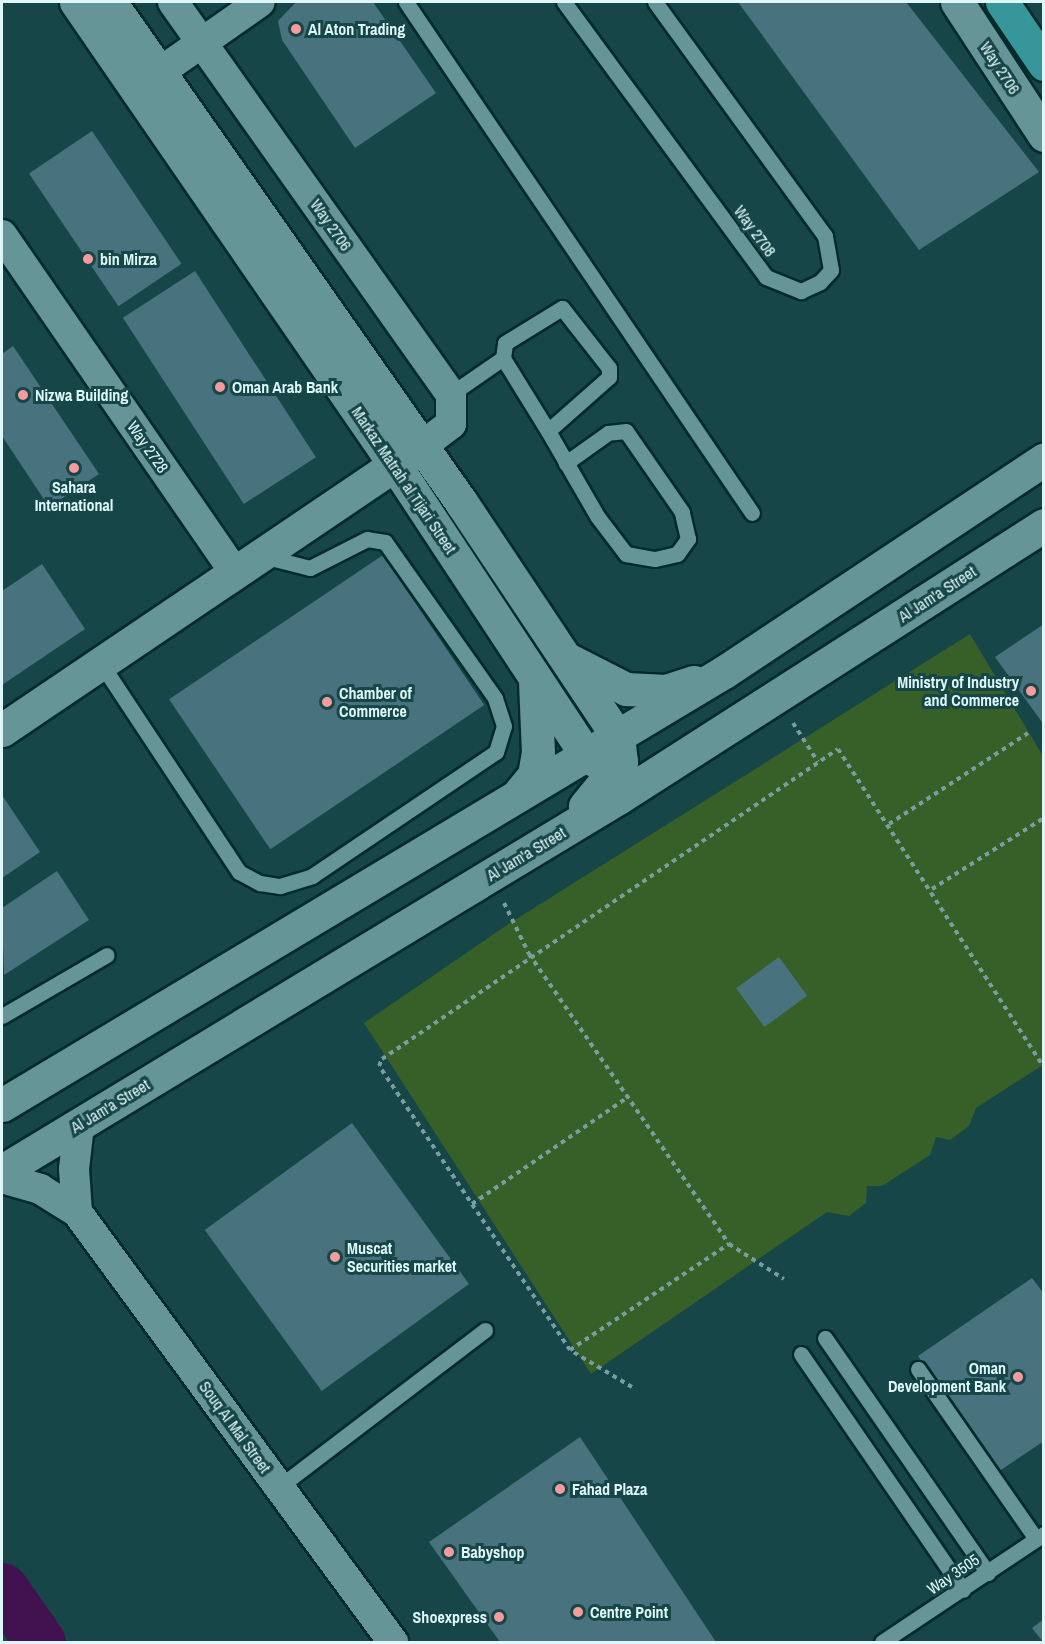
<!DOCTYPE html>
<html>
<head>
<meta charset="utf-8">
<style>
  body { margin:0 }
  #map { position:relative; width:1045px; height:1644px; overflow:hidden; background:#164647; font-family:"Archivo Narrow",sans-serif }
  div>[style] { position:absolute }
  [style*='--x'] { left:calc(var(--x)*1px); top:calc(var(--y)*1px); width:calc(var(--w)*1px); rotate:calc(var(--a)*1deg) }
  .green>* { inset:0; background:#375f28 }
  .river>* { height:51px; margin:-25.5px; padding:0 25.5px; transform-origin:25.5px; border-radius:25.5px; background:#42114f }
  .building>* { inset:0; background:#47727e; transform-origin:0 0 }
  .path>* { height:4px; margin-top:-2px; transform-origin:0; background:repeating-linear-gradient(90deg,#7a9e9f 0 4.5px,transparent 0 9px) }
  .roads { filter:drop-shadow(2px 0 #052a2c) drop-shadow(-2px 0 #052a2c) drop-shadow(0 2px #052a2c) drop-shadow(0 -2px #052a2c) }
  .service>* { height:15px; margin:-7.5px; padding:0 7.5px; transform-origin:7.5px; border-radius:7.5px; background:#669597 }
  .minor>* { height:30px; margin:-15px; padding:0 15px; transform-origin:15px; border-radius:15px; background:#669597 }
  .tertiary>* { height:33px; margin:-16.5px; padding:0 16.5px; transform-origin:16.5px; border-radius:16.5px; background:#669597 }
  .secondary>* { height:33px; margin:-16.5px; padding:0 16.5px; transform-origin:16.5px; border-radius:16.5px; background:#669597 }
  .primary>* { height:33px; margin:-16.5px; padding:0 16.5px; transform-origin:16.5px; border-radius:16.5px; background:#379699 }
  .dots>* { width:16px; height:16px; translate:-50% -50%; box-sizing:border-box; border:3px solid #164647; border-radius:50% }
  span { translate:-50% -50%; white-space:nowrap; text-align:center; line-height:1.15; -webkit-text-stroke:6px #164647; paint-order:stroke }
  .poi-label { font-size:16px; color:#dff7f8; font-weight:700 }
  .left { translate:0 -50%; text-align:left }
  .right { translate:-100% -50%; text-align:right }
  .street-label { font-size:16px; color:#dff7f8 }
  .frame { position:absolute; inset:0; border:3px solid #dff7f8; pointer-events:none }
</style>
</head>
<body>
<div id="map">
  <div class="green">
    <i style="clip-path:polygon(970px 634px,1043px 756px,1043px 1065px,976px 1108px,969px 1126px,950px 1140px,936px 1137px,930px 1155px,882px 1186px,867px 1186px,866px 1203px,849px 1216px,827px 1212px,591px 1374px,364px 1023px,510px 923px)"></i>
  </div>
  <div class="river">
    <i style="--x:2;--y:1588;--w:66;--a:54.9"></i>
  </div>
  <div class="building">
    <i style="clip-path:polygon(296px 2px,373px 2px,436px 93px,355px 148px,282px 40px,278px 21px)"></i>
    <i style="clip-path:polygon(738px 2px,906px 2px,1039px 172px,919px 250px)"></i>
    <i style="left:92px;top:131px;width:160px;height:76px;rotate:56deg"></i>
    <i style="left:195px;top:271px;width:222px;height:86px;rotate:57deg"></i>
    <i style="clip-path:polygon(13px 346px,99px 474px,49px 507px,2px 436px,2px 354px)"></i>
    <i style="left:383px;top:555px;width:181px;height:258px;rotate:56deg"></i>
    <i style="clip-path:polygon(42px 564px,85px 629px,2px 685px,2px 591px)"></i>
    <i style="clip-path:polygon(1044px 624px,1044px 725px,995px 657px)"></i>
    <i style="clip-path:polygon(2px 795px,40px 852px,2px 878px)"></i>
    <i style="clip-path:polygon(57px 871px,89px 920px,4px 975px,2px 908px)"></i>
    <i style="left:779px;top:957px;width:48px;height:53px;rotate:54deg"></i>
    <i style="left:352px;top:1123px;width:199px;height:182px;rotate:54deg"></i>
    <i style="clip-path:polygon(1032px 1278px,1044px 1294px,1044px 1441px,998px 1472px,918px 1356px)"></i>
    <i style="clip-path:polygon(580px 1437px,716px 1642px,500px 1642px,429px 1542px)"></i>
    <i style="clip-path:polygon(1044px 1619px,1044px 1642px,1043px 1642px,1032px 1628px)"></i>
  </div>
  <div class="path">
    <i style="--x:793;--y:723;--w:46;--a:57.3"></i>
    <i style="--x:889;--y:824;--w:166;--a:-33.2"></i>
    <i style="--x:932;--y:889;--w:133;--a:-32.4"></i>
    <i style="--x:504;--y:903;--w:57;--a:63.9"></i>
    <i style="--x:529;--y:954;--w:352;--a:55.4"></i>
    <i style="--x:729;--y:1244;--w:65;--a:32.5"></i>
    <i style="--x:472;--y:1204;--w:189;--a:-34.4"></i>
    <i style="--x:570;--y:1350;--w:191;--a:-33.7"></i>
    <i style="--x:632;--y:1387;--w:72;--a:-149.2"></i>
    <i style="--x:570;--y:1350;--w:342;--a:-123.9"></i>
    <i style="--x:379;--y:1066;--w:8;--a:-67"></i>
    <i style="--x:382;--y:1059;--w:551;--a:-34.21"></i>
    <i style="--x:838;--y:749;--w:380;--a:57.1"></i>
  </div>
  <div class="roads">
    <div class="service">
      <i style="--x:406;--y:2;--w:617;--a:55.9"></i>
      <i style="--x:564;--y:2;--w:341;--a:53.7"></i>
      <i style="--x:766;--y:277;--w:38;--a:22"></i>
      <i style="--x:801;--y:291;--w:21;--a:-25"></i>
      <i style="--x:820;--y:282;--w:16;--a:-47"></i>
      <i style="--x:831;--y:270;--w:35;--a:-100"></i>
      <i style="--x:825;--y:236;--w:289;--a:-126"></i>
      <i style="--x:451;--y:394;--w:63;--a:-34.7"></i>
      <i style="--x:503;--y:358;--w:15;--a:-82"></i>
      <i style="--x:505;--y:343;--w:67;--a:-31.6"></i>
      <i style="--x:562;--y:308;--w:76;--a:51.9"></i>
      <i style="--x:609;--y:368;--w:9;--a:90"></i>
      <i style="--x:609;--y:377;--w:81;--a:138.5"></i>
      <i style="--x:548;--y:431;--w:86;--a:-121.7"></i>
      <i style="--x:548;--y:431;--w:98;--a:60"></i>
      <i style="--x:597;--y:516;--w:48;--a:52.7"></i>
      <i style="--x:626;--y:554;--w:29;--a:10"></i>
      <i style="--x:655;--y:559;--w:23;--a:-13"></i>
      <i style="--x:677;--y:554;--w:19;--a:-54"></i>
      <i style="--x:688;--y:539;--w:28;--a:-103"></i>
      <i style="--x:682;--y:512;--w:98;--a:-124.7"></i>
      <i style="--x:626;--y:431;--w:18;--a:174"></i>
      <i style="--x:608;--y:433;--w:52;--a:144.5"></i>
      <i style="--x:100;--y:662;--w:252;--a:56.5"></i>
      <i style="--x:239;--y:872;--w:24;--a:28"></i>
      <i style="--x:260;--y:883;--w:20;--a:9"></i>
      <i style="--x:280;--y:886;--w:34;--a:-17"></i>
      <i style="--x:312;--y:876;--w:222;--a:-34"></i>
      <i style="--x:496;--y:752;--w:27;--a:-73"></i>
      <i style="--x:504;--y:726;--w:29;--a:-108"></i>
      <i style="--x:495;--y:698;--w:191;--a:-125.2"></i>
      <i style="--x:385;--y:542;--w:18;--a:-171"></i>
      <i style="--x:367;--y:539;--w:64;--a:153"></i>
      <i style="--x:310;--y:568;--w:49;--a:-165.7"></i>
      <i style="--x:2;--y:1016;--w:121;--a:-30.2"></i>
      <i style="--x:825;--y:1338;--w:286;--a:55.3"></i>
      <i style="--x:801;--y:1354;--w:286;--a:55.5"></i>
      <i style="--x:918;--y:1369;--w:207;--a:55.2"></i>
      <i style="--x:279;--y:1487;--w:259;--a:-37.3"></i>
      <i style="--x:882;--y:1642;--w:195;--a:-33.7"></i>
    </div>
    <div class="minor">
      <i style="--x:173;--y:2;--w:481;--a:54.7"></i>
      <i style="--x:451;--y:394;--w:30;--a:90"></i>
      <i style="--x:451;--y:424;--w:36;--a:143"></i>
      <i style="--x:140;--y:86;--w:146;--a:-35"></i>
      <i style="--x:2;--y:235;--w:407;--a:55.4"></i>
      <i style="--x:2;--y:1178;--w:40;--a:16"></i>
      <i style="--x:40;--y:1189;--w:44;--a:31.9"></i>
      <i style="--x:77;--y:1212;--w:534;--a:53.69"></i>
      <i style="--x:77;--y:1212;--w:43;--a:-94"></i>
      <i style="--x:74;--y:1169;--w:44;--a:-83.5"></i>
    </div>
    <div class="tertiary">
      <i style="--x:957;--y:2;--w:159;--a:56.8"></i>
      <i style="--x:2;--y:730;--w:502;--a:-34.04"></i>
    </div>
    <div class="secondary">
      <i style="--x:76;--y:2;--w:562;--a:55.43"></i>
      <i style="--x:395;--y:465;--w:349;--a:56.6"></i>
      <i style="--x:587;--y:756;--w:23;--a:29"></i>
      <i style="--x:110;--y:2;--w:611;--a:54.93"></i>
      <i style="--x:461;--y:502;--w:283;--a:56.3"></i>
      <i style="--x:618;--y:737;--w:25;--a:83"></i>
      <i style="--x:621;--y:762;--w:57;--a:129.3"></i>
      <i style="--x:571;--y:661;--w:62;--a:27"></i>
      <i style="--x:626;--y:689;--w:40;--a:2.9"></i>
      <i style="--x:666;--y:691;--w:29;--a:-18"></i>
      <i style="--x:517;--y:796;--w:27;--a:-51"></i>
      <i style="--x:534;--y:775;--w:22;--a:-80"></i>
      <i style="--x:538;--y:753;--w:72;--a:-92.4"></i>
      <i style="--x:2;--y:1105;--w:842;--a:-30.95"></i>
      <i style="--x:724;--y:672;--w:384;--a:-33.6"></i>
      <i style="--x:2;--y:1171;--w:720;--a:-31.2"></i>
      <i style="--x:618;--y:798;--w:506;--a:-32.65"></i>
    </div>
    <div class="primary">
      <i style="--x:1002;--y:2;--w:75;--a:55.9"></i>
    </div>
  </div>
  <div class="dots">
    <i style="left:296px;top:29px;background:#f59b9d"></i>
    <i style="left:88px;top:259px;background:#f59b9d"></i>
    <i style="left:220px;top:387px;background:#f59b9d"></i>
    <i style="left:23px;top:395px;background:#f59b9d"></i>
    <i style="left:74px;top:468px;background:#f59b9d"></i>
    <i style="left:1031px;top:691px;background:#f59b9d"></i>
    <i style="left:327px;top:702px;background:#f59b9d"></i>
    <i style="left:335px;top:1257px;background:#f59b9d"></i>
    <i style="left:1018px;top:1377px;background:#f59b9d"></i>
    <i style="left:560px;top:1489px;background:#f59b9d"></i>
    <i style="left:449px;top:1552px;background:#f59b9d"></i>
    <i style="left:578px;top:1612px;background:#f59b9d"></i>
    <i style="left:499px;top:1617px;background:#f59b9d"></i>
  </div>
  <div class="poi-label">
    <span class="left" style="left:308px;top:29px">Al Aton Trading</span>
    <span class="left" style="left:100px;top:259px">bin Mirza</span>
    <span class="left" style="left:232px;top:387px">Oman Arab Bank</span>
    <span class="left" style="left:35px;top:395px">Nizwa Building</span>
    <span style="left:74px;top:496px">Sahara<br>International</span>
    <span class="right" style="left:1019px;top:691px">Ministry of Industry<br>and Commerce</span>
    <span class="left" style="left:339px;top:702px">Chamber of<br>Commerce</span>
    <span class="left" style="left:347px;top:1257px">Muscat<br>Securities market</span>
    <span class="right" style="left:1006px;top:1377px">Oman<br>Development Bank</span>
    <span class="left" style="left:572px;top:1489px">Fahad Plaza</span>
    <span class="left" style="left:461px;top:1552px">Babyshop</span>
    <span class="left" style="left:590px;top:1612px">Centre Point</span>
    <span class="right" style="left:487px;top:1617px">Shoexpress</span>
  </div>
  <div class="street-label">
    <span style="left:1000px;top:68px;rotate:57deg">Way 2706</span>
    <span style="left:331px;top:225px;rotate:55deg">Way 2706</span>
    <span style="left:755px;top:231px;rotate:54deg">Way 2708</span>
    <span style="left:148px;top:447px;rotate:55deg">Way 2728</span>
    <span style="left:404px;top:480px;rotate:56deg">Markaz Matrah al Tijari Street</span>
    <span style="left:937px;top:594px;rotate:-33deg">Al Jam'a Street</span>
    <span style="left:526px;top:854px;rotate:-31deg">Al Jam'a Street</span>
    <span style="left:110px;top:1106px;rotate:-31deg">Al Jam'a Street</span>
    <span style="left:235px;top:1427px;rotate:54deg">Souq Al Mal Street</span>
    <span style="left:953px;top:1574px;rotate:-34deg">Way 3505</span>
  </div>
  <div class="frame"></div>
</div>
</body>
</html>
